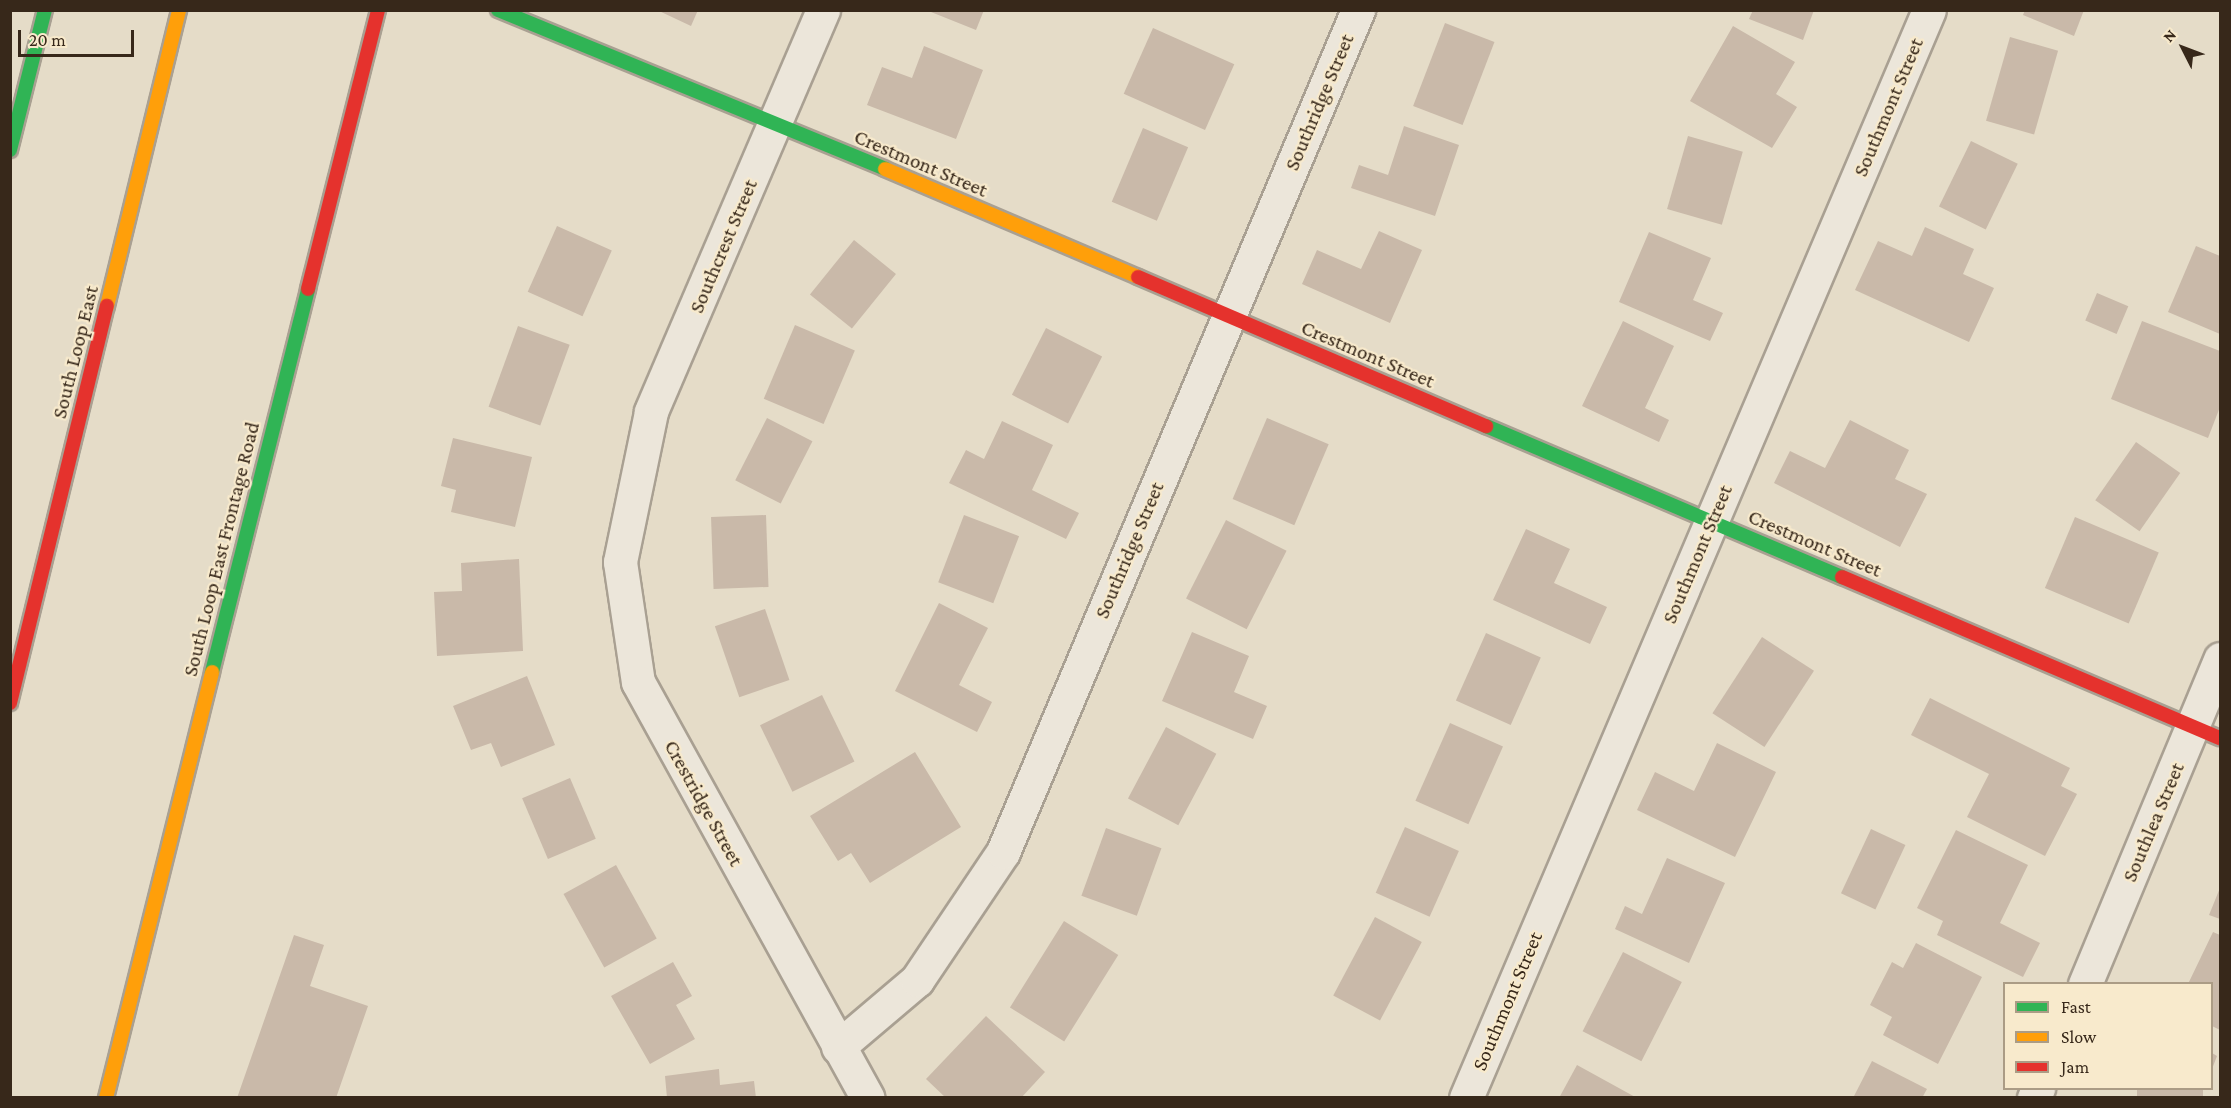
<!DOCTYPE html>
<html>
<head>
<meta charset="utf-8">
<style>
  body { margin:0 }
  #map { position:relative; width:2231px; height:1108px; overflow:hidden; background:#e5dcc8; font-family:"Crimson Pro",serif }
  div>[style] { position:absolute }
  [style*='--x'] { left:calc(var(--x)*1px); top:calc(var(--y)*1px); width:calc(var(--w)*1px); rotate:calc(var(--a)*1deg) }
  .building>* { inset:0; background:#c9b9a9; transform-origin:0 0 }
  .roads { filter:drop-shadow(2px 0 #a9a092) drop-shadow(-2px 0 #a9a092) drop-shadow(0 2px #a9a092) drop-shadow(0 -2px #a9a092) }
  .street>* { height:33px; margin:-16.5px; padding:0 16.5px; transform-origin:16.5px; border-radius:16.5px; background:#ece6da }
  .fast>* { height:14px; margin:-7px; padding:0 7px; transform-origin:7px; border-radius:7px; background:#30b455 }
  .slow>* { height:14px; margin:-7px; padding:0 7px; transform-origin:7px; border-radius:7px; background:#ff9f0a }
  .jam>* { height:14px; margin:-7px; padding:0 7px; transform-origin:7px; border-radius:7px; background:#e5322d }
  span { translate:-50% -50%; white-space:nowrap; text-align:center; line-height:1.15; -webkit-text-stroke:4.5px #f8eacc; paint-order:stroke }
  .street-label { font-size:21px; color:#37281a }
  .frame { position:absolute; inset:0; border:12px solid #37281a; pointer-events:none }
  .legend { position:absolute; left:2003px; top:982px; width:210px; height:108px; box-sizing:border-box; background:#f8eacc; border:2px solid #ab9c85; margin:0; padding:8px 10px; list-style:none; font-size:18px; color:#37281a }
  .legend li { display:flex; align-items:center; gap:12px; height:30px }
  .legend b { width:30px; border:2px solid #ab9c85 }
  .north { position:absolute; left:2153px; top:18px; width:60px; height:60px; -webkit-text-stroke:4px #f8eacc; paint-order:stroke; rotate:312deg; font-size:16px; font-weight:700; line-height:24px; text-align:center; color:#37281a }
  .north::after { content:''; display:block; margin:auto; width:21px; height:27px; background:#37281a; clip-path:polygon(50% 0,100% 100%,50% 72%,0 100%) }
  .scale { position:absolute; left:18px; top:30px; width:116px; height:27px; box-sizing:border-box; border:3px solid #37281a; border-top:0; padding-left:8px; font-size:18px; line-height:21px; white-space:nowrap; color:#37281a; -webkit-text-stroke:4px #f8eacc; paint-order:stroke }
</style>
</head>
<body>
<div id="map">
  <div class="building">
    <i style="clip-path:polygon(657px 10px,698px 10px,691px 26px)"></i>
    <i style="clip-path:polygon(926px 10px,984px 10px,976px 30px)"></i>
    <i style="clip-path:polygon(1753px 10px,1814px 10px,1803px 40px,1749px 19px)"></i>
    <i style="clip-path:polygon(2025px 10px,2084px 10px,2074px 36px,2023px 15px)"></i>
    <i style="left:1445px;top:23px;width:53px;height:89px;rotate:21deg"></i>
    <i style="clip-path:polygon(1733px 26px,1795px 62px,1776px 94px,1797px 107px,1772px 148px,1690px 101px)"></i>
    <i style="left:1153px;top:28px;width:89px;height:72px;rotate:24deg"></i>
    <i style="left:2010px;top:37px;width:50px;height:87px;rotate:16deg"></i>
    <i style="clip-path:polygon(924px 46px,983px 70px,956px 139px,867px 105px,882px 67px,912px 78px)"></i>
    <i style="clip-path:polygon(1404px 126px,1459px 145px,1435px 216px,1351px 188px,1359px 165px,1388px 175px)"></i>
    <i style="left:1143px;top:128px;width:49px;height:80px;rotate:23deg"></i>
    <i style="left:1688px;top:136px;width:57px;height:76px;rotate:16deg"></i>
    <i style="left:1971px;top:141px;width:52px;height:73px;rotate:26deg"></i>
    <i style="left:557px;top:226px;width:60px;height:72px;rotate:24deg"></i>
    <i style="clip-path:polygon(1925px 227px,1974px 249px,1963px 274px,1994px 288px,1969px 342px,1855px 290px,1878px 241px,1912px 256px)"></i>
    <i style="clip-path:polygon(1379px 231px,1422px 250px,1390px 323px,1302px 284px,1317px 250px,1361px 269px)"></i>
    <i style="clip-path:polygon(1649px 232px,1711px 258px,1693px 300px,1723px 313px,1710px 341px,1619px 302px)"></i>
    <i style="left:854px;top:240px;width:54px;height:70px;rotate:39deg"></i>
    <i style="clip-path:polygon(2196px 246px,2220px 256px,2220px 334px,2168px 312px)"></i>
    <i style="left:2097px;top:293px;width:34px;height:30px;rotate:23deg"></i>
    <i style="clip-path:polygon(1623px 321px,1674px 346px,1645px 408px,1669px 420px,1659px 442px,1582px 406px)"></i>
    <i style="clip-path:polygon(2142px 321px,2220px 351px,2220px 407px,2208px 438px,2111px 399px)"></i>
    <i style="left:795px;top:325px;width:65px;height:80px;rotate:23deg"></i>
    <i style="left:518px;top:326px;width:55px;height:86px;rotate:20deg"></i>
    <i style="left:1046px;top:328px;width:63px;height:75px;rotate:27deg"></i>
    <i style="left:767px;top:418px;width:51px;height:70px;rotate:27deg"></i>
    <i style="left:1267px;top:418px;width:67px;height:88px;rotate:23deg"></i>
    <i style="clip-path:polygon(1850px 420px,1909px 450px,1895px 479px,1927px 494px,1900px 547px,1774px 483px,1790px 451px,1825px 468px)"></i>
    <i style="clip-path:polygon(1002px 421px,1053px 445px,1032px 490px,1079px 513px,1066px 539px,949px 483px,966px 450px,984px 459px)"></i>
    <i style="clip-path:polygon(453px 438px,532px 457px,515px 527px,451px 512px,456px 490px,441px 486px)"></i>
    <i style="left:2136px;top:442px;width:54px;height:71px;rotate:35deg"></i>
    <i style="left:766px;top:515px;width:72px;height:55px;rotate:88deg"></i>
    <i style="left:964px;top:515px;width:59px;height:72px;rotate:21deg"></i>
    <i style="left:2075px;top:517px;width:91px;height:77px;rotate:23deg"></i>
    <i style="left:1226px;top:520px;width:68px;height:88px;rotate:27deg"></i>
    <i style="clip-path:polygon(1526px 529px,1570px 549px,1554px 583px,1607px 607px,1590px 644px,1493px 600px)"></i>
    <i style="clip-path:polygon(519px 559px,523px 651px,437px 656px,434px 592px,462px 591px,461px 563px)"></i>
    <i style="clip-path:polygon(939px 603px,988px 628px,959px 685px,992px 702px,977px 732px,895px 691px)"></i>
    <i style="left:765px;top:609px;width:75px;height:53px;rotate:71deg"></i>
    <i style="clip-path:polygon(1192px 632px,1249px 656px,1234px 692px,1267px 706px,1253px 739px,1162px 701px)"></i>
    <i style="left:1486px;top:633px;width:60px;height:74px;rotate:24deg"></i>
    <i style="left:1762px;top:637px;width:62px;height:91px;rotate:33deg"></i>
    <i style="clip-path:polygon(527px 676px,555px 745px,501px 767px,491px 743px,471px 750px,453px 706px)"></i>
    <i style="left:822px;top:695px;width:74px;height:69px;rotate:64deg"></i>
    <i style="clip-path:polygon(1930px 698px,2070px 768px,2061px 786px,2077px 794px,2045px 856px,1967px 817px,1989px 774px,1911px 735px)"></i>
    <i style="left:1450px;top:723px;width:58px;height:85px;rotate:24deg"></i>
    <i style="left:1166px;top:727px;width:57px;height:81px;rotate:28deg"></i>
    <i style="clip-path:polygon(1717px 743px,1776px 772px,1735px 857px,1637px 810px,1655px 772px,1694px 791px)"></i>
    <i style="clip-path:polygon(915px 752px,961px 827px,870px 883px,851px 853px,838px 861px,810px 816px)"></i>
    <i style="left:570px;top:778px;width:66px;height:52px;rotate:67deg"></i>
    <i style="left:1405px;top:827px;width:59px;height:72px;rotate:24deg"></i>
    <i style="left:1106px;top:828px;width:59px;height:72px;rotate:20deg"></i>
    <i style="left:1871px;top:829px;width:38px;height:71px;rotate:25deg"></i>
    <i style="clip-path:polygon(1956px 830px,2028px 865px,2000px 923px,2040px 943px,2023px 977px,1937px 935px,1943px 921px,1917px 908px)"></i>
    <i style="clip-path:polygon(1667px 858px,1725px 883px,1689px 963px,1615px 929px,1625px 906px,1642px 914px)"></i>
    <i style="left:616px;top:865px;width:84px;height:60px;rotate:61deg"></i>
    <i style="clip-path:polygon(2220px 888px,2220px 919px,2209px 915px)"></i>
    <i style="left:1375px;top:917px;width:53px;height:89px;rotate:28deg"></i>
    <i style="left:1064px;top:921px;width:64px;height:102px;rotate:32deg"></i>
    <i style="clip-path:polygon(2213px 932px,2220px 935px,2220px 1030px,2212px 1026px,2212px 984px,2188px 984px)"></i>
    <i style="clip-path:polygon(294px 935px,324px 945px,310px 986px,368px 1006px,336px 1098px,237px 1098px)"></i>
    <i style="clip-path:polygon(1916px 943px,1982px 977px,1938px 1064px,1883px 1035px,1892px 1017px,1870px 1005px,1892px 962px,1903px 968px)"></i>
    <i style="left:1623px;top:952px;width:66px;height:89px;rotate:27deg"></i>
    <i style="clip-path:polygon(673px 962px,692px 996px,676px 1005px,695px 1039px,650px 1064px,611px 996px)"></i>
    <i style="clip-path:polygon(986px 1016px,1045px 1072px,1021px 1098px,946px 1098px,926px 1079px)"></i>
    <i style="clip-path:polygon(2212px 1053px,2217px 1056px,2212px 1069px)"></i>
    <i style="clip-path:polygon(1872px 1061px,1927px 1089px,1922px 1098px,1853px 1098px)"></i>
    <i style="clip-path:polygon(1577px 1065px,1637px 1098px,1559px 1098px)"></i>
    <i style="clip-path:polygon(719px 1069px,720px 1085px,754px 1081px,756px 1098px,667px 1098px,665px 1076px)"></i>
    <i style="left:2137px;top:1088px;width:66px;height:11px"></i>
  </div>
  <div class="roads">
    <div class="street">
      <i style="--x:823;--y:10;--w:437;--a:113.2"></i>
      <i style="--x:651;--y:412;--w:153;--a:101.7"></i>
      <i style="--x:620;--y:562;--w:121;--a:81.5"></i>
      <i style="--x:638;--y:682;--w:475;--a:61.1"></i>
      <i style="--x:2085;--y:984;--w:352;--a:-67.4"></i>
      <i style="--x:838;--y:1047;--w:104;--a:-40.3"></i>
      <i style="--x:917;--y:980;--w:154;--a:-56.1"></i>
      <i style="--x:1003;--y:852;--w:914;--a:-67.14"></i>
      <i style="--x:1466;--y:1098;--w:1182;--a:-66.95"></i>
      <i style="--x:2034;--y:1098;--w:11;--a:-68"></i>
    </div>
    <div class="fast">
      <i style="--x:498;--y:10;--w:418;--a:22.3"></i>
      <i style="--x:10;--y:150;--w:144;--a:-76"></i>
      <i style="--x:1486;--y:426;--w:387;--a:23"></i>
      <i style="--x:212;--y:672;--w:395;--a:-75.9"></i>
    </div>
    <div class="slow">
      <i style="--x:885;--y:169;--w:275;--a:23.1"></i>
      <i style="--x:107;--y:306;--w:305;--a:-76.3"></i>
      <i style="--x:106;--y:1098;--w:439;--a:-76"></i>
    </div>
    <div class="jam">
      <i style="--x:1138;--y:277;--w:379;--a:23.2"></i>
      <i style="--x:308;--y:289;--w:288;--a:-75.9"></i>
      <i style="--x:1842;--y:577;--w:411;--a:23.1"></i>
      <i style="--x:10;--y:703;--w:409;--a:-76.3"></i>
    </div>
  </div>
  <div class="street-label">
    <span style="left:1319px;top:102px;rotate:-67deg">Southridge Street</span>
    <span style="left:1888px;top:107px;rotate:-67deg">Southmont Street</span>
    <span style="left:921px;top:163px;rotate:23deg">Crestmont Street</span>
    <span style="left:723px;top:246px;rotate:-67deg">Southcrest Street</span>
    <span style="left:75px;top:352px;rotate:-76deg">South Loop East</span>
    <span style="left:1368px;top:354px;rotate:23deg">Crestmont Street</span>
    <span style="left:1815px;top:543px;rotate:23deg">Crestmont Street</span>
    <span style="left:221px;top:549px;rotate:-76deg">South Loop East Frontage Road</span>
    <span style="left:1129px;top:550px;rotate:-67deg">Southridge Street</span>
    <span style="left:1697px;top:554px;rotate:-67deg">Southmont Street</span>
    <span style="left:704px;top:803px;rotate:61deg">Crestridge Street</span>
    <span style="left:2153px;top:822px;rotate:-67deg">Southlea Street</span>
    <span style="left:1507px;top:1001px;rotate:-67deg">Southmont Street</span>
  </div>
  <div class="frame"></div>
  <ul class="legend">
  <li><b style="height:8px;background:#30b455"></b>Fast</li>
  <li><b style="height:8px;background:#ff9f0a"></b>Slow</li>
  <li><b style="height:8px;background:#e5322d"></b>Jam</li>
  </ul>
  <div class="north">N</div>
  <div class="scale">20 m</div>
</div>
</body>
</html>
